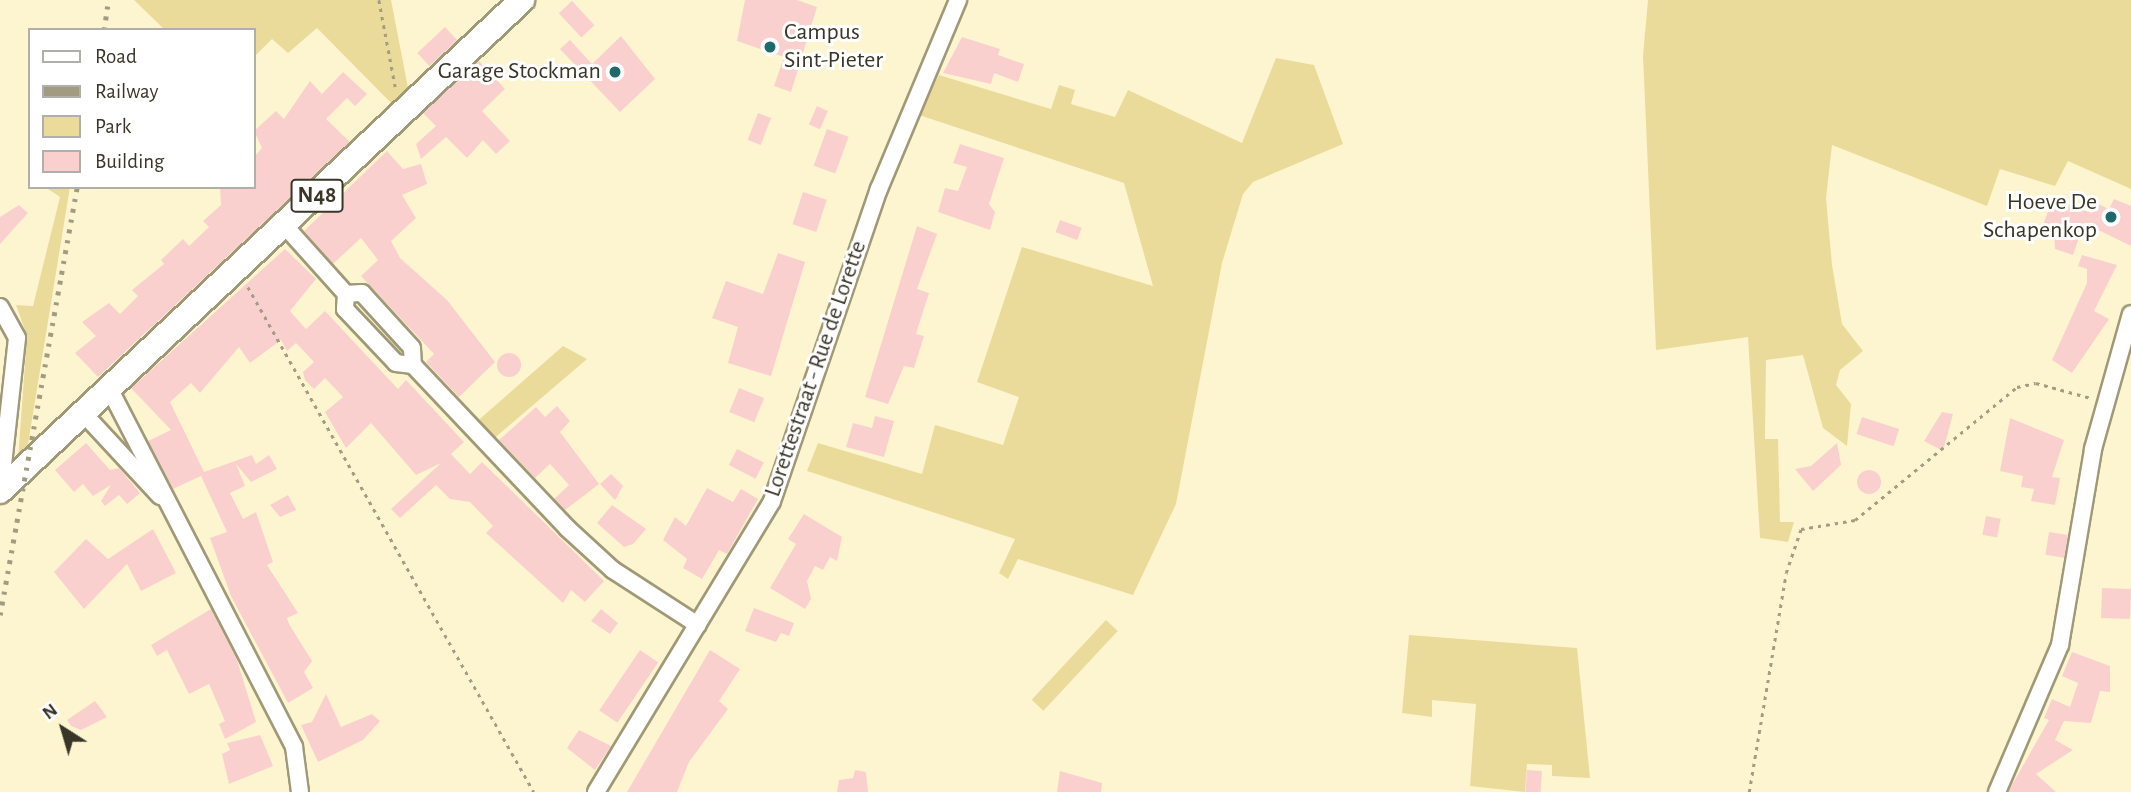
<!DOCTYPE html>
<html>
<head>
<meta charset="utf-8">
<style>
  body { margin:0 }
  #map { position:relative; width:2131px; height:792px; overflow:hidden; background:#fdf5d0; font-family:"Alegreya Sans",sans-serif }
  div>[style] { position:absolute }
  [style*='--x'] { left:calc(var(--x)*1px); top:calc(var(--y)*1px); width:calc(var(--w)*1px); rotate:calc(var(--a)*1deg) }
  .green>* { inset:0; background:#ebdb9a; transform-origin:0 0 }
  .building>* { inset:0; background:#fad0ce; transform-origin:0 0 }
  .round { border-radius:50% }
  .path>* { height:2.5px; margin-top:-1.25px; transform-origin:0; background:repeating-linear-gradient(90deg,#a39d83 0 3.5px,transparent 0 8.5px) }
  .roads { filter:drop-shadow(2px 0 #a09977) drop-shadow(-2px 0 #a09977) drop-shadow(0 2px #a09977) drop-shadow(0 -2px #a09977) }
  .minor>* { height:16px; margin:-8px; padding:0 8px; transform-origin:8px; border-radius:8px; background:#fff }
  .primary>* { height:24px; margin:-12px; padding:0 12px; transform-origin:12px; border-radius:12px; background:#fff }
  .rail>* { height:4.5px; margin-top:-2.25px; transform-origin:0; background:repeating-linear-gradient(90deg,#a19b81 0 3.5px,transparent 0 10.5px) }
  .dots>* { width:19px; height:19px; translate:-50% -50%; box-sizing:border-box; border:4px solid #fff; border-radius:50% }
  span { translate:-50% -50%; white-space:nowrap; text-align:center; line-height:1.15; -webkit-text-stroke:6px #fff; paint-order:stroke }
  .shield-label span { padding:2px 5px; background:#fff; border:2px solid; border-radius:5px; -webkit-text-stroke-width:0 }
  .shield-label { font-size:23px; color:#393628; font-weight:700 }
  .poi-label { font-size:24px; color:#393628 }
  .left { translate:0 -50%; text-align:left }
  .right { translate:-100% -50%; text-align:right }
  .street-label { font-size:24px; color:#393628 }
  .legend { position:absolute; left:28px; top:28px; width:228px; height:161px; box-sizing:border-box; background:#fff; border:2px solid #b0afa9; margin:0; padding:9px 12px; list-style:none; font-size:21px; color:#393628 }
  .legend li { display:flex; align-items:center; gap:14px; height:35px }
  .legend b { width:35px; border:2px solid #b0afa9 }
  .north { position:absolute; left:28px; top:694px; width:70px; height:70px; -webkit-text-stroke:5px #fff; paint-order:stroke; rotate:323deg; font-size:19px; font-weight:700; line-height:28px; text-align:center; color:#393628 }
  .north::after { content:''; display:block; margin:auto; width:24px; height:32px; background:#393628; clip-path:polygon(50% 0,100% 100%,50% 72%,0 100%) }
</style>
</head>
<body>
<div id="map">
  <div class="green">
    <i style="clip-path:polygon(134px 0,391px 0,409px 93px,395px 107px,317px 28px,288px 53px,272px 39px,254px 57px,254px 30px,165px 30px)"></i>
    <i style="clip-path:polygon(1648px 0,2131px 0,2131px 189px,2068px 161px,2055px 186px,2000px 169px,1987px 206px,1832px 145px,1826px 198px,1832px 265px,1842px 324px,1863px 351px,1840px 370px,1836px 385px,1851px 404px,1847px 446px,1823px 428px,1803px 355px,1766px 360px,1765px 439px,1778px 439px,1780px 522px,1794px 522px,1788px 542px,1760px 538px,1748px 337px,1656px 350px,1643px 56px)"></i>
    <i style="clip-path:polygon(1276px 58px,1314px 65px,1343px 144px,1253px 182px,1243px 194px,1222px 263px,1176px 504px,1133px 595px,1018px 559px,1008px 579px,999px 573px,1015px 539px,807px 471px,818px 443px,922px 474px,935px 425px,1003px 445px,1019px 397px,977px 382px,1022px 247px,1153px 286px,1124px 183px,919px 115px,939px 75px,1051px 109px,1059px 85px,1075px 90px,1071px 104px,1115px 117px,1128px 90px,1242px 143px)"></i>
    <i style="clip-path:polygon(45px 187px,70px 187px,28px 444px,18px 460px,27px 336px,16px 305px,33px 306px,60px 197px)"></i>
    <i style="clip-path:polygon(563px 346px,587px 359px,491px 441px,474px 424px)"></i>
    <i style="left:1106px;top:620px;width:16px;height:109px;rotate:43deg"></i>
    <i style="clip-path:polygon(1409px 635px,1577px 648px,1590px 778px,1552px 776px,1552px 765px,1527px 764px,1525px 792px,1470px 786px,1476px 704px,1432px 700px,1432px 717px,1402px 713px)"></i>
  </div>
  <div class="building">
    <i style="clip-path:polygon(745px 0,797px 0,817px 7px,791px 92px,774px 86px,784px 57px,737px 41px)"></i>
    <i style="left:572px;top:1px;width:33px;height:18px;rotate:47deg"></i>
    <i style="left:445px;top:27px;width:18px;height:38px;rotate:47deg"></i>
    <i style="clip-path:polygon(621px 36px,655px 79px,620px 112px,560px 49px,570px 40px,592px 64px)"></i>
    <i style="clip-path:polygon(962px 37px,1000px 49px,998px 55px,1024px 64px,1018px 82px,994px 73px,991px 84px,943px 73px)"></i>
    <i style="clip-path:polygon(479px 61px,505px 89px,482px 111px,510px 141px,496px 154px,483px 140px,467px 158px,446px 137px,421px 159px,416px 144px,436px 126px,423px 113px)"></i>
    <i style="clip-path:polygon(343px 72px,367px 94px,355px 106px,347px 98px,326px 119px,350px 142px,98px 377px,75px 353px,96px 336px,82px 322px,109px 303px,120px 314px,138px 296px,132px 290px,164px 264px,161px 260px,183px 239px,189px 246px,209px 227px,203px 221px,221px 205px,220px 187px,254px 187px,254px 157px,262px 148px,254px 131px,276px 111px,284px 119px,310px 81px,322px 94px)"></i>
    <i style="left:817px;top:106px;width:12px;height:20px;rotate:24deg"></i>
    <i style="left:758px;top:113px;width:14px;height:29px;rotate:21deg"></i>
    <i style="left:827px;top:129px;width:23px;height:39px;rotate:20deg"></i>
    <i style="clip-path:polygon(960px 144px,1004px 158px,989px 204px,995px 212px,990px 230px,938px 212px,945px 188px,958px 191px,967px 167px,953px 163px)"></i>
    <i style="clip-path:polygon(387px 151px,403px 169px,421px 164px,427px 184px,402px 195px,416px 218px,391px 241px,400px 258px,447px 300px,495px 362px,459px 397px,426px 362px,434px 354px,361px 276px,378px 260px,361px 238px,333px 264px,304px 231px)"></i>
    <i style="left:803px;top:192px;width:25px;height:34px;rotate:18deg"></i>
    <i style="clip-path:polygon(2114px 199px,2131px 206px,2131px 246px,2084px 223px,2073px 255px,2055px 249px,2054px 235px,2041px 231px,2052px 200px,2092px 213px,2096px 203px,2109px 209px)"></i>
    <i style="clip-path:polygon(19px 205px,28px 213px,0 244px,0 217px)"></i>
    <i style="left:1060px;top:220px;width:23px;height:13px;rotate:20deg"></i>
    <i style="clip-path:polygon(917px 226px,937px 234px,917px 289px,929px 293px,916px 334px,924px 336px,914px 368px,904px 366px,888px 404px,865px 397px)"></i>
    <i style="clip-path:polygon(285px 249px,316px 279px,290px 311px,306px 329px,325px 311px,398px 389px,406px 380px,464px 442px,451px 454px,470px 474px,482px 462px,604px 581px,585px 602px,571px 590px,563px 603px,486px 533px,493px 526px,470px 502px,450px 499px,436px 485px,400px 518px,391px 509px,441px 463px,416px 475px,371px 423px,346px 448px,325px 412px,343px 397px,325px 378px,314px 389px,305px 380px,303px 372px,314px 362px,296px 343px,287px 351px,281px 340px,250px 363px,239px 347px,200px 393px,191px 383px,170px 402px,204px 472px,252px 455px,256px 464px,269px 455px,277px 469px,251px 482px,236px 464px,245px 486px,230px 493px,243px 519px,256px 512px,273px 562px,267px 565px,298px 613px,287px 618px,289px 624px,312px 661px,304px 672px,313px 688px,288px 703px,231px 596px,210px 538px,227px 532px,201px 476px,173px 489px,148px 441px,171px 430px,131px 388px)"></i>
    <i style="clip-path:polygon(778px 253px,805px 262px,771px 376px,728px 363px,738px 327px,712px 318px,726px 281px,763px 294px)"></i>
    <i style="clip-path:polygon(2082px 255px,2117px 265px,2094px 311px,2109px 319px,2072px 373px,2052px 360px,2087px 283px,2087px 269px,2078px 266px)"></i>
    <i class="round" style="left:497px;top:353px;width:24px;height:24px"></i>
    <i style="left:739px;top:388px;width:27px;height:26px;rotate:22deg"></i>
    <i style="clip-path:polygon(557px 406px,570px 421px,560px 432px,599px 484px,565px 510px,554px 499px,569px 485px,550px 464px,535px 478px,499px 440px,536px 407px,545px 417px)"></i>
    <i style="clip-path:polygon(1942px 412px,1953px 414px,1943px 451px,1924px 441px)"></i>
    <i style="clip-path:polygon(875px 416px,894px 421px,884px 457px,846px 447px,853px 423px,872px 428px)"></i>
    <i style="left:1862px;top:417px;width:39px;height:18px;rotate:18deg"></i>
    <i style="clip-path:polygon(2010px 418px,2064px 440px,2052px 477px,2060px 478px,2055px 505px,2031px 501px,2034px 489px,2021px 487px,2023px 476px,2000px 471px)"></i>
    <i style="clip-path:polygon(86px 443px,110px 470px,119px 468px,140px 493px,127px 504px,119px 495px,105px 506px,101px 501px,111px 485px,93px 496px,83px 484px,74px 492px,55px 470px)"></i>
    <i style="clip-path:polygon(1837px 443px,1841px 465px,1813px 491px,1795px 469px,1811px 466px)"></i>
    <i style="left:737px;top:449px;width:30px;height:18px;rotate:27deg"></i>
    <i class="round" style="left:1857px;top:470px;width:24px;height:24px"></i>
    <i style="clip-path:polygon(611px 474px,623px 486px,615px 500px,600px 484px)"></i>
    <i style="clip-path:polygon(707px 488px,733px 502px,741px 489px,758px 499px,727px 554px,719px 550px,702px 579px,683px 568px,687px 559px,663px 540px,675px 517px,686px 526px)"></i>
    <i style="clip-path:polygon(288px 495px,296px 510px,280px 517px,270px 505px)"></i>
    <i style="clip-path:polygon(612px 505px,646px 529px,633px 544px,624px 547px,597px 523px)"></i>
    <i style="clip-path:polygon(804px 514px,842px 537px,837px 561px,830px 557px,823px 570px,815px 566px,807px 581px,811px 599px,805px 609px,770px 588px,796px 544px,788px 539px)"></i>
    <i style="left:1986px;top:516px;width:15px;height:19px;rotate:11deg"></i>
    <i style="clip-path:polygon(153px 529px,176px 573px,141px 591px,127px 564px,84px 609px,54px 572px,86px 539px,108px 559px)"></i>
    <i style="left:2049px;top:532px;width:19px;height:23px;rotate:9deg"></i>
    <i style="left:2131px;top:589px;width:30px;height:29px;rotate:92deg"></i>
    <i style="clip-path:polygon(754px 608px,794px 623px,789px 636px,781px 633px,776px 642px,745px 631px)"></i>
    <i style="clip-path:polygon(211px 609px,237px 660px,256px 722px,225px 739px,219px 724px,225px 721px,209px 684px,189px 694px,167px 650px,157px 656px,151px 645px)"></i>
    <i style="clip-path:polygon(601px 609px,618px 623px,610px 634px,591px 621px)"></i>
    <i style="left:640px;top:650px;width:22px;height:73px;rotate:34deg"></i>
    <i style="clip-path:polygon(710px 650px,740px 669px,719px 701px,728px 709px,689px 762px,677px 792px,627px 792px)"></i>
    <i style="clip-path:polygon(2072px 652px,2110px 666px,2110px 692px,2100px 691px,2091px 723px,2064px 721px,2055px 740px,2073px 750px,2036px 774px,2056px 792px,2008px 792px,2049px 720px,2044px 718px,2052px 699px,2070px 707px,2078px 683px,2062px 676px)"></i>
    <i style="clip-path:polygon(326px 694px,341px 727px,372px 714px,380px 721px,363px 740px,318px 762px,301px 725px,312px 722px)"></i>
    <i style="clip-path:polygon(95px 701px,107px 717px,81px 730px,71px 726px,67px 720px)"></i>
    <i style="clip-path:polygon(579px 730px,611px 746px,595px 770px,567px 748px)"></i>
    <i style="clip-path:polygon(260px 735px,273px 766px,229px 784px,222px 754px,230px 750px,227px 743px)"></i>
    <i style="clip-path:polygon(855px 770px,866px 772px,868px 792px,837px 792px,839px 780px,853px 778px)"></i>
    <i style="left:1527px;top:770px;width:15px;height:22px;rotate:4deg"></i>
    <i style="clip-path:polygon(1060px 771px,1102px 783px,1101px 792px,1057px 792px)"></i>
  </div>
  <div class="path">
    <i style="--x:379;--y:0;--w:92;--a:79.3"></i>
    <i style="--x:248;--y:287;--w:580;--a:60.48"></i>
    <i style="--x:1749;--y:792;--w:222;--a:-80.4"></i>
    <i style="--x:1786;--y:573;--w:46;--a:-71.2"></i>
    <i style="--x:1801;--y:529;--w:55;--a:-9.5"></i>
    <i style="--x:1855;--y:520;--w:210;--a:-39.4"></i>
    <i style="--x:2017;--y:387;--w:19;--a:-12"></i>
    <i style="--x:2036;--y:383;--w:57;--a:15.3"></i>
  </div>
  <div class="roads">
    <div class="minor">
      <i style="--x:285;--y:226;--w:91;--a:48.1"></i>
      <i style="--x:346;--y:294;--w:16;--a:-4"></i>
      <i style="--x:362;--y:293;--w:74;--a:47.7"></i>
      <i style="--x:412;--y:348;--w:17;--a:87"></i>
      <i style="--x:413;--y:365;--w:224;--a:46.6"></i>
      <i style="--x:567;--y:528;--w:62;--a:42.4"></i>
      <i style="--x:613;--y:570;--w:101;--a:32.9"></i>
      <i style="--x:346;--y:294;--w:15;--a:94"></i>
      <i style="--x:345;--y:309;--w:74;--a:46.6"></i>
      <i style="--x:396;--y:363;--w:17;--a:7"></i>
      <i style="--x:0;--y:307;--w:35;--a:61"></i>
      <i style="--x:17;--y:338;--w:128;--a:96.3"></i>
      <i style="--x:3;--y:465;--w:19;--a:72"></i>
      <i style="--x:110;--y:390;--w:402;--a:62.7"></i>
      <i style="--x:294;--y:747;--w:45;--a:82.4"></i>
      <i style="--x:84;--y:414;--w:112;--a:47.2"></i>
      <i style="--x:596;--y:792;--w:340;--a:-58.8"></i>
      <i style="--x:772;--y:501;--w:330;--a:-71.1"></i>
      <i style="--x:879;--y:189;--w:205;--a:-67.3"></i>
      <i style="--x:1997;--y:792;--w:160;--a:-66.8"></i>
      <i style="--x:2060;--y:645;--w:199;--a:-80.4"></i>
      <i style="--x:2093;--y:449;--w:140;--a:-74.3"></i>
    </div>
    <div class="primary">
      <i style="--x:0;--y:491;--w:717;--a:-43.25"></i>
    </div>
  </div>
  <div class="rail">
    <i style="--x:104;--y:30;--w:30;--a:-82"></i>
    <i style="--x:0;--y:615;--w:435;--a:-79.8"></i>
  </div>
  <div class="dots">
    <i style="left:770px;top:47px;background:#1d6a6b"></i>
    <i style="left:615px;top:72px;background:#1d6a6b"></i>
    <i style="left:2111px;top:217px;background:#1d6a6b"></i>
  </div>
  <div class="shield-label">
    <span style="left:317px;top:196px">N48</span>
  </div>
  <div class="poi-label">
    <span class="left" style="left:784px;top:47px">Campus<br>Sint-Pieter</span>
    <span class="right" style="left:601px;top:72px">Garage Stockman</span>
    <span class="right" style="left:2097px;top:217px">Hoeve De<br>Schapenkop</span>
  </div>
  <div class="street-label">
    <span style="left:816px;top:369px;rotate:-71deg">Lorettestraat - Rue de Lorette</span>
  </div>
  <ul class="legend">
  <li><b style="height:9px;background:#fff"></b>Road</li>
  <li><b style="height:9px;background:#a19b81"></b>Railway</li>
  <li><b style="height:19px;background:#ebdb9a"></b>Park</li>
  <li><b style="height:19px;background:#fad0ce"></b>Building</li>
  </ul>
  <div class="north">N</div>
</div>
</body>
</html>
